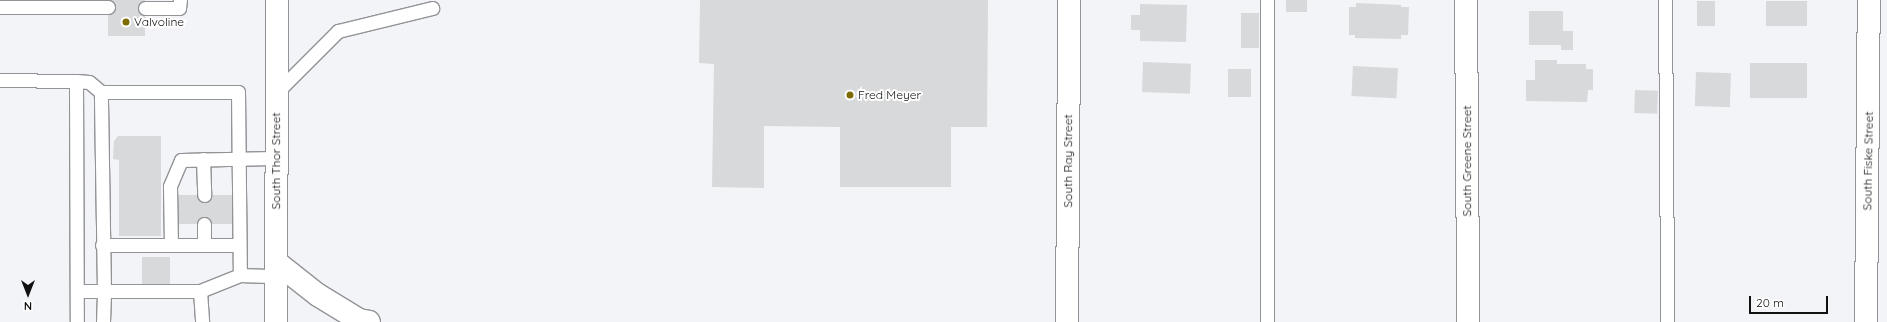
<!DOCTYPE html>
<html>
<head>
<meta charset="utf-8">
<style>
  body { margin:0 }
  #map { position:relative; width:1887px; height:322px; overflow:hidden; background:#f2f4f7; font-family:Quicksand,sans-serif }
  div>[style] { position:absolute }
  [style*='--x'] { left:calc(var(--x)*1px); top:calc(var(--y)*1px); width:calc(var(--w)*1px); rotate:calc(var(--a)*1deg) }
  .building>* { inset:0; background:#d7d9db; transform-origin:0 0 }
  .roads { filter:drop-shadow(1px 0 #929396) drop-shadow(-1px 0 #929396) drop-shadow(0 1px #929396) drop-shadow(0 -1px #929396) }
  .lane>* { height:13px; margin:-6.5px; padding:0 6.5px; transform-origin:6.5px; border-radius:6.5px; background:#fff }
  .street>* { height:22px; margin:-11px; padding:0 11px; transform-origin:11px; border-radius:11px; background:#fff }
  .secondary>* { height:22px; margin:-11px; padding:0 11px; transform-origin:11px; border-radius:11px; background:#fff }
  .dots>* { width:11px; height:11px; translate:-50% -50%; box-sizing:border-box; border:2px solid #fff; border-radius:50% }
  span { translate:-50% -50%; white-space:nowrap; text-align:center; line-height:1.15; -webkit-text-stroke:4px #fff; paint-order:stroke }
  .poi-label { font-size:12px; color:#111112 }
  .left { translate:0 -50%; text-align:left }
  .street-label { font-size:12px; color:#111112 }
  .north { position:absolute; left:8px; top:274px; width:40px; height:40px; -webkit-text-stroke:3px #fff; paint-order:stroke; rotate:180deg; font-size:11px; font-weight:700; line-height:16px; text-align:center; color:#111112 }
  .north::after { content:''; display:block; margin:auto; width:14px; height:18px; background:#111112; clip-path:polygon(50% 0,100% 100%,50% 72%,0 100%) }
  .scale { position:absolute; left:1749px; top:296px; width:79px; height:18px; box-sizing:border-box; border:2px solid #111112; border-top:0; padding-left:5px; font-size:12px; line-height:14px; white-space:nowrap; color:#111112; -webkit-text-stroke:3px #fff; paint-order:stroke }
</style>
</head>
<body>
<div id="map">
  <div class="building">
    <i style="left:108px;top:0;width:37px;height:36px"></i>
    <i style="clip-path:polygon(700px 0,988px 0,987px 127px,951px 127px,951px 187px,840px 187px,840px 127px,764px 126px,764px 188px,712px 187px,714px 64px,699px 63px)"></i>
    <i style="left:1286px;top:0;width:21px;height:12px"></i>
    <i style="left:1697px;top:1px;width:18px;height:25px"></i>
    <i style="left:1766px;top:1px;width:41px;height:25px"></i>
    <i style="clip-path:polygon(1356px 3px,1401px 5px,1401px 7px,1409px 7px,1408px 35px,1401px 35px,1401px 39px,1355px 38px,1355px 35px,1349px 35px,1349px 7px,1356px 7px)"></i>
    <i style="clip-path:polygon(1140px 4px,1187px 5px,1186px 42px,1140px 41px,1140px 30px,1131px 30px,1131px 15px,1140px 15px)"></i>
    <i style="clip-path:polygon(1529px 11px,1563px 11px,1563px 31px,1573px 31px,1573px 50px,1561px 50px,1561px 45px,1529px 45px)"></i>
    <i style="left:1241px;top:13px;width:18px;height:35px"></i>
    <i style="clip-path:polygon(1535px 60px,1557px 60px,1557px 64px,1586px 64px,1586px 69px,1593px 69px,1593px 90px,1588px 90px,1587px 102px,1526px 101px,1526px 80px,1535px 80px)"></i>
    <i style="left:1143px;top:62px;width:48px;height:30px;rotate:2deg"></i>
    <i style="left:1750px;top:63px;width:57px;height:35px"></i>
    <i style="left:1353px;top:66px;width:45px;height:30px;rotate:3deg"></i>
    <i style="left:1228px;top:69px;width:23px;height:28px"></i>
    <i style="left:1696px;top:72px;width:35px;height:34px;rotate:2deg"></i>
    <i style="left:1635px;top:90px;width:23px;height:23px;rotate:2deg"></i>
    <i style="clip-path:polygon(118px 136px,161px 136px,161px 236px,119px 236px,119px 160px,113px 159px,114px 141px)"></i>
    <i style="left:177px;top:195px;width:57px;height:29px"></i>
    <i style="left:142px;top:257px;width:28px;height:27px"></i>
  </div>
  <div class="roads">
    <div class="lane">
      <i style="--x:1267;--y:0;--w:322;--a:90"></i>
      <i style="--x:1665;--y:0;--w:322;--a:89.6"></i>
      <i style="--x:0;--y:7;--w:108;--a:0"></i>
      <i style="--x:145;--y:8;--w:34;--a:0"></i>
      <i style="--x:179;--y:8;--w:8;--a:-83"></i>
      <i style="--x:0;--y:80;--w:76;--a:0.8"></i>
      <i style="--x:76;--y:81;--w:241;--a:89.8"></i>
      <i style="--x:76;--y:81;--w:13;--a:4"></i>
      <i style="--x:89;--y:82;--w:16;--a:40"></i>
      <i style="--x:276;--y:93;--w:88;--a:-45"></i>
      <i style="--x:338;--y:31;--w:97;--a:-13.7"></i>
      <i style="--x:203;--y:159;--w:36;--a:88"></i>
      <i style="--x:204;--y:224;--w:21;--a:90"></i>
      <i style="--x:102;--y:245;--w:137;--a:0"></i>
      <i style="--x:171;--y:245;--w:59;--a:-91"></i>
      <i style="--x:170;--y:186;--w:28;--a:-67"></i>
      <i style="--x:181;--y:160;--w:93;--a:-1.2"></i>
      <i style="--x:240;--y:275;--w:36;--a:2"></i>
      <i style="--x:77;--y:291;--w:27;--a:0"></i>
      <i style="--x:104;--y:291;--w:199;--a:-90.9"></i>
      <i style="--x:101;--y:92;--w:137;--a:0"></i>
      <i style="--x:238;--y:92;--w:183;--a:89.4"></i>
      <i style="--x:240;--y:275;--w:43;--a:158.2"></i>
      <i style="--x:103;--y:322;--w:31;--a:-88"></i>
      <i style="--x:104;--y:291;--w:96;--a:0"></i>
      <i style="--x:200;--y:291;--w:31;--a:86"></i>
    </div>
    <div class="street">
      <i style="--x:1466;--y:0;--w:322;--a:89.6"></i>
      <i style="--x:1067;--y:322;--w:322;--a:-89.6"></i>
      <i style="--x:1866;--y:322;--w:322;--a:-89.5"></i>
    </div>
    <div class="secondary">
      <i style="--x:276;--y:262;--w:53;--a:38.2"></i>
      <i style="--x:318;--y:295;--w:48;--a:31.4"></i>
      <i style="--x:359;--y:320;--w:10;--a:11"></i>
      <i style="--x:276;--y:322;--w:322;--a:-89.8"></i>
    </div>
  </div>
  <div class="dots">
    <i style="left:126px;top:22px;background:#7f6b04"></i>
    <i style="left:850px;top:95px;background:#7f6b04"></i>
  </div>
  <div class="poi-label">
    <span class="left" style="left:134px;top:22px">Valvoline</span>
    <span class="left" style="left:858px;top:95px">Fred Meyer</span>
  </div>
  <div class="street-label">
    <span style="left:276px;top:161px;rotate:-90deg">South Thor Street</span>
    <span style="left:1068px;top:161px;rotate:-90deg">South Ray Street</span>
    <span style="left:1467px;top:161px;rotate:-90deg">South Greene Street</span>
    <span style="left:1868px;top:161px;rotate:-89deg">South Fiske Street</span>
  </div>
  <div class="north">N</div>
  <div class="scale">20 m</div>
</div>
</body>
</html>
